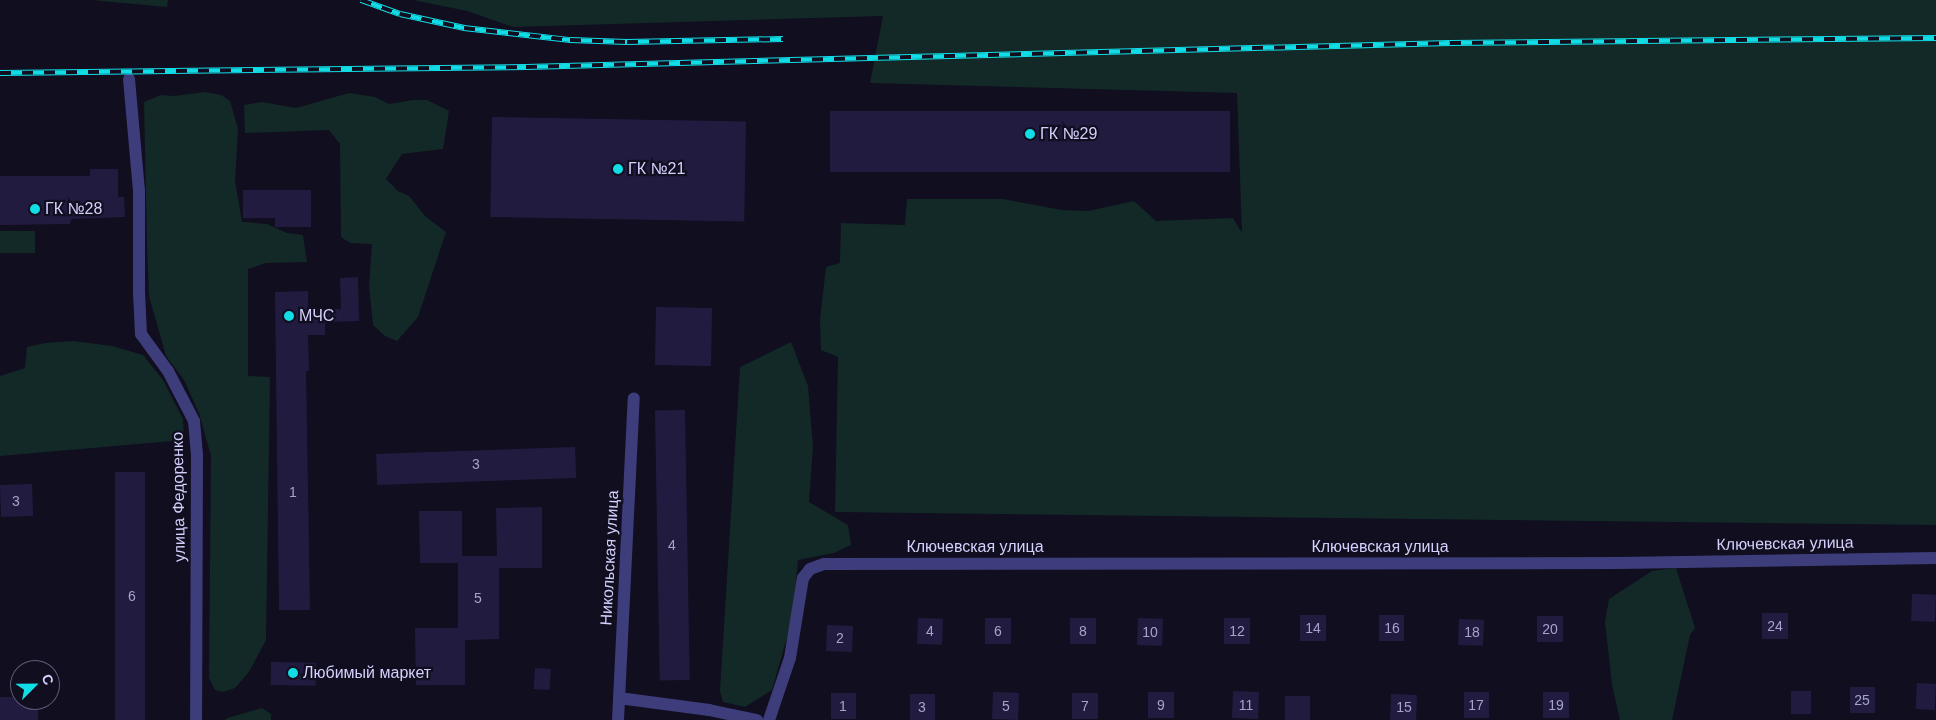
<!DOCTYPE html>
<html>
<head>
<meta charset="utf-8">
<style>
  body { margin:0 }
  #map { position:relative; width:1936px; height:720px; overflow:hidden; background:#100e1f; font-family:Arial,sans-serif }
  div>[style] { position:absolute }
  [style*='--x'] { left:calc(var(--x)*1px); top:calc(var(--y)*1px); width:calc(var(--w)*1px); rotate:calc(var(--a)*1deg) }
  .green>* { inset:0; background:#122927; transform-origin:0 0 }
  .building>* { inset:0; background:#211c3f; transform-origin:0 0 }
  .minor>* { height:12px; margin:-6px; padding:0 6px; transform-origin:6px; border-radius:6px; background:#3d3d7b }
  .rail>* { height:5.5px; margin-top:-2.75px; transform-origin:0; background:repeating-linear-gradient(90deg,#100e1f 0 11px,#11dde7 0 22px); box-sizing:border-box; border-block:1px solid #11dde7 }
  .dots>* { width:14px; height:14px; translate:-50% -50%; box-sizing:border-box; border:2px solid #100e1f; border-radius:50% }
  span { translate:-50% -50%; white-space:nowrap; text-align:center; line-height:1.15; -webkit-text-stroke:4.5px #100e1f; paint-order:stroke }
  .number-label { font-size:14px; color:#a6a3cd }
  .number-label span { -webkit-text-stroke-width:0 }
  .poi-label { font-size:16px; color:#d3d0fc }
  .left { translate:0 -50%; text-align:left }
  .street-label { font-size:16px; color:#d3d0fc }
  .north { position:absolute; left:10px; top:660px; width:50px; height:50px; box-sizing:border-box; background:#100e1f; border:1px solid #5e5c77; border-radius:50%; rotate:67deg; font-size:14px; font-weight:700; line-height:20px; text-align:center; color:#d3d0fc }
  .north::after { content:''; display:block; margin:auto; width:18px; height:22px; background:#11dde7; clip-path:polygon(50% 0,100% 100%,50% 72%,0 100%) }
</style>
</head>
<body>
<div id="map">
  <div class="green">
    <i style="clip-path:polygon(91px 0,168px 0,167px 7px)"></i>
    <i style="clip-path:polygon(413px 0,1936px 0,1936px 525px,835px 512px,838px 357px,821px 350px,820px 320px,826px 267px,840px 263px,841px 223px,905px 225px,907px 199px,1003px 199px,1062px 210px,1088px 211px,1134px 201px,1156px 221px,1233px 218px,1242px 233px,1237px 93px,870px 83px,883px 16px,513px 27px,467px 11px)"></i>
    <i style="clip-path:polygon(205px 92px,221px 95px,230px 101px,238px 129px,235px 181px,242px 222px,267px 224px,287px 233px,303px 235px,307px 262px,266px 263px,248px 269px,248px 376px,270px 377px,266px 640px,249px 672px,235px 688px,223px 692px,215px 690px,209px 678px,211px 456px,199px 413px,184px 380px,166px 356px,149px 296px,147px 245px,144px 102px,161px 95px,174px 96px)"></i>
    <i style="clip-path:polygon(349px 93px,375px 97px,389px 104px,413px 100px,427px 100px,449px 111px,443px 149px,402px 154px,386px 179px,398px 191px,409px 196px,425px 216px,446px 232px,418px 317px,397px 341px,385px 336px,373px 325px,369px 286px,372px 244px,350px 243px,341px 237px,340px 144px,329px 130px,245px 133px,244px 105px,262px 102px,296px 108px)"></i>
    <i style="left:0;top:231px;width:35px;height:22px"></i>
    <i style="clip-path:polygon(73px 341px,112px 346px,143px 355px,163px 380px,183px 419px,184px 440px,0 456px,0 376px,25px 368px,27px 347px,45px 343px)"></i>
    <i style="clip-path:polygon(791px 342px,808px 386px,813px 446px,809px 502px,848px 525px,851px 545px,834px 553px,798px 560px,793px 616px,772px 690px,745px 707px,723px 702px,720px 691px,740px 367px)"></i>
    <i style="clip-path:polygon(1676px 568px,1695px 628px,1690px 635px,1672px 720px,1620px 720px,1612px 685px,1605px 622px,1609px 599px,1652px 571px)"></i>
    <i style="clip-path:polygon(262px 708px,271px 714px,271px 720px,225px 720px,227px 718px)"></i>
  </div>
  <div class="building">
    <i style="left:1230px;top:111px;width:61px;height:400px;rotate:90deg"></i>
    <i style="left:492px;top:117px;width:254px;height:100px;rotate:1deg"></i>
    <i style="clip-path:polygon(90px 169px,118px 169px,118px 197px,124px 197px,125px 217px,71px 219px,70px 224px,0 225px,0 176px,90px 176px)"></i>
    <i style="clip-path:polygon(243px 190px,311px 190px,311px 227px,275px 227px,275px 218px,243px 218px)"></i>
    <i style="clip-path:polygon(358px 277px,359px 321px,325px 322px,325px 335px,308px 335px,309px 371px,306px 371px,310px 610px,279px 610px,275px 292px,308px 291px,308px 310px,341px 309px,340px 278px)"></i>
    <i style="left:656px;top:307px;width:56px;height:58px;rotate:1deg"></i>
    <i style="left:685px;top:410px;width:270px;height:30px;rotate:89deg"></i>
    <i style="left:575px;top:447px;width:31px;height:199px;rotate:88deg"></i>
    <i style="left:115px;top:472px;width:30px;height:248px"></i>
    <i style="left:32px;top:484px;width:32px;height:32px;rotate:88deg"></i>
    <i style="clip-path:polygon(542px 507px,542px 568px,499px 568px,499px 639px,465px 640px,465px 685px,416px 685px,415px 628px,458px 628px,458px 563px,420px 563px,419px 511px,462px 511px,462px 556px,497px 556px,496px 508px)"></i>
    <i style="left:1912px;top:594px;width:24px;height:27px;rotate:2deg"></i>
    <i style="left:1762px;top:613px;width:26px;height:26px"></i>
    <i style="left:1300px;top:615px;width:26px;height:26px"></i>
    <i style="left:1379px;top:615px;width:25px;height:26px"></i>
    <i style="left:1537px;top:616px;width:26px;height:26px"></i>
    <i style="left:918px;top:618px;width:25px;height:26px;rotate:2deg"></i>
    <i style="left:985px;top:618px;width:26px;height:26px"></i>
    <i style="left:1070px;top:618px;width:26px;height:26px"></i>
    <i style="left:1138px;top:618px;width:25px;height:27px;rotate:2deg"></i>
    <i style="left:1224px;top:618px;width:26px;height:26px"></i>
    <i style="left:1459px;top:619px;width:25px;height:26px;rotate:2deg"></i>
    <i style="left:827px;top:625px;width:26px;height:26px;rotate:2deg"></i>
    <i style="left:271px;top:662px;width:45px;height:23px;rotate:1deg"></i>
    <i style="left:535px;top:668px;width:16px;height:21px;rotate:4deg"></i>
    <i style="left:1917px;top:683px;width:19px;height:26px;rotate:3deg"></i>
    <i style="left:1850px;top:687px;width:25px;height:26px"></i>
    <i style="left:1233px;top:691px;width:26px;height:27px;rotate:2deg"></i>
    <i style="left:1791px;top:691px;width:20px;height:23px"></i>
    <i style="left:993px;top:692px;width:26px;height:27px;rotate:2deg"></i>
    <i style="left:1148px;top:692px;width:26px;height:26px"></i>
    <i style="left:1464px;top:692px;width:25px;height:26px"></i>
    <i style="left:1543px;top:692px;width:26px;height:26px"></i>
    <i style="left:831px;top:693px;width:25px;height:26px"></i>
    <i style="left:1072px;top:693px;width:26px;height:26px"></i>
    <i style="left:910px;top:694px;width:25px;height:26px"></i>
    <i style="left:1391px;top:694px;width:26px;height:26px;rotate:2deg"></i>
    <i style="left:1285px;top:696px;width:25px;height:24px"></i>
    <i style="clip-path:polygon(0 697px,20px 697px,20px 700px,38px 700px,38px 720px,0 720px)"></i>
  </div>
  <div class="minor">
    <i style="--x:129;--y:79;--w:111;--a:84.9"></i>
    <i style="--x:139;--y:190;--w:102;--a:90"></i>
    <i style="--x:139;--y:292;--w:42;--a:87.3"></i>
    <i style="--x:141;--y:334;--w:46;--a:53.9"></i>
    <i style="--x:168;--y:371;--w:56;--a:62.5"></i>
    <i style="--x:194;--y:421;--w:33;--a:85"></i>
    <i style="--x:197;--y:454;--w:266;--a:90.2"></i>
    <i style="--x:619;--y:698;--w:91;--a:7.6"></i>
    <i style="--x:709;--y:710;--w:49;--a:11.8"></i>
    <i style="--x:618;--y:720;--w:322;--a:-87.2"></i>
    <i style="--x:769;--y:720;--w:65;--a:-71.3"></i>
    <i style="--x:790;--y:658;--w:81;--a:-80.8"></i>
    <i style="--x:803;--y:578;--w:11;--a:-52"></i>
    <i style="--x:810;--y:569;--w:15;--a:-20"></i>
    <i style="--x:824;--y:564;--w:794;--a:-0.07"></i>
    <i style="--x:1618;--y:563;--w:318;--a:-0.9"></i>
  </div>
  <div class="rail">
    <i style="--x:361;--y:0;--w:41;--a:19.7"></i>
    <i style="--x:400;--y:14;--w:66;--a:12.3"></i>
    <i style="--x:464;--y:28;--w:107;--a:6.5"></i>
    <i style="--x:570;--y:40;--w:57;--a:2"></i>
    <i style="--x:627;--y:42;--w:156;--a:-1.1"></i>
    <i style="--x:0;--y:73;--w:526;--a:-0.65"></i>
    <i style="--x:526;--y:67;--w:924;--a:-1.49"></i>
    <i style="--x:1450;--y:43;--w:486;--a:-0.6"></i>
  </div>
  <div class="dots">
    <i style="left:1030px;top:134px;background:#11dde7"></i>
    <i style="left:618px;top:169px;background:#11dde7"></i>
    <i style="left:35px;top:209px;background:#11dde7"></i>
    <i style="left:289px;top:316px;background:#11dde7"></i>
    <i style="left:293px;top:673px;background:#11dde7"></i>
  </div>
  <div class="number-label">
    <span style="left:476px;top:464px">3</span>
    <span style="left:293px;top:492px">1</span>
    <span style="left:16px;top:501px">3</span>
    <span style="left:672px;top:545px">4</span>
    <span style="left:132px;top:596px">6</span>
    <span style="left:478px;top:598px">5</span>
    <span style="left:1775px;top:626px">24</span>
    <span style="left:1313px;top:628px">14</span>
    <span style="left:1392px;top:628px">16</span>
    <span style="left:1550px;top:629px">20</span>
    <span style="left:930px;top:631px">4</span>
    <span style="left:998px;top:631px">6</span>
    <span style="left:1083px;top:631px">8</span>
    <span style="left:1237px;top:631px">12</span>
    <span style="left:1150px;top:632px">10</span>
    <span style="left:1472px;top:632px">18</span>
    <span style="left:840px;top:638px">2</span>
    <span style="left:1862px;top:700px">25</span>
    <span style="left:1161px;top:705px">9</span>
    <span style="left:1246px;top:705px">11</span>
    <span style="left:1476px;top:705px">17</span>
    <span style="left:1556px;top:705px">19</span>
    <span style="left:843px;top:706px">1</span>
    <span style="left:1006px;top:706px">5</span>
    <span style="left:1085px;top:706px">7</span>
    <span style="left:922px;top:707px">3</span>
    <span style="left:1404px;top:707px">15</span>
  </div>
  <div class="poi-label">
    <span class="left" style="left:1040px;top:134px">ГК №29</span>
    <span class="left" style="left:628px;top:169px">ГК №21</span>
    <span class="left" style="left:45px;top:209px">ГК №28</span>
    <span class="left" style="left:299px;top:316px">МЧС</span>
    <span class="left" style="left:303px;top:673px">Любимый маркет</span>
  </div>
  <div class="street-label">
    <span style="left:179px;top:497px;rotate:-91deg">улица Федоренко</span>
    <span style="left:1785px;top:544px;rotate:-1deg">Ключевская улица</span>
    <span style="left:975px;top:547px">Ключевская улица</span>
    <span style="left:1380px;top:547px">Ключевская улица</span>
    <span style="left:610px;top:558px;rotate:-87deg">Никольская улица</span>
  </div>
  <div class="north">С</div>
</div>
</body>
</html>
